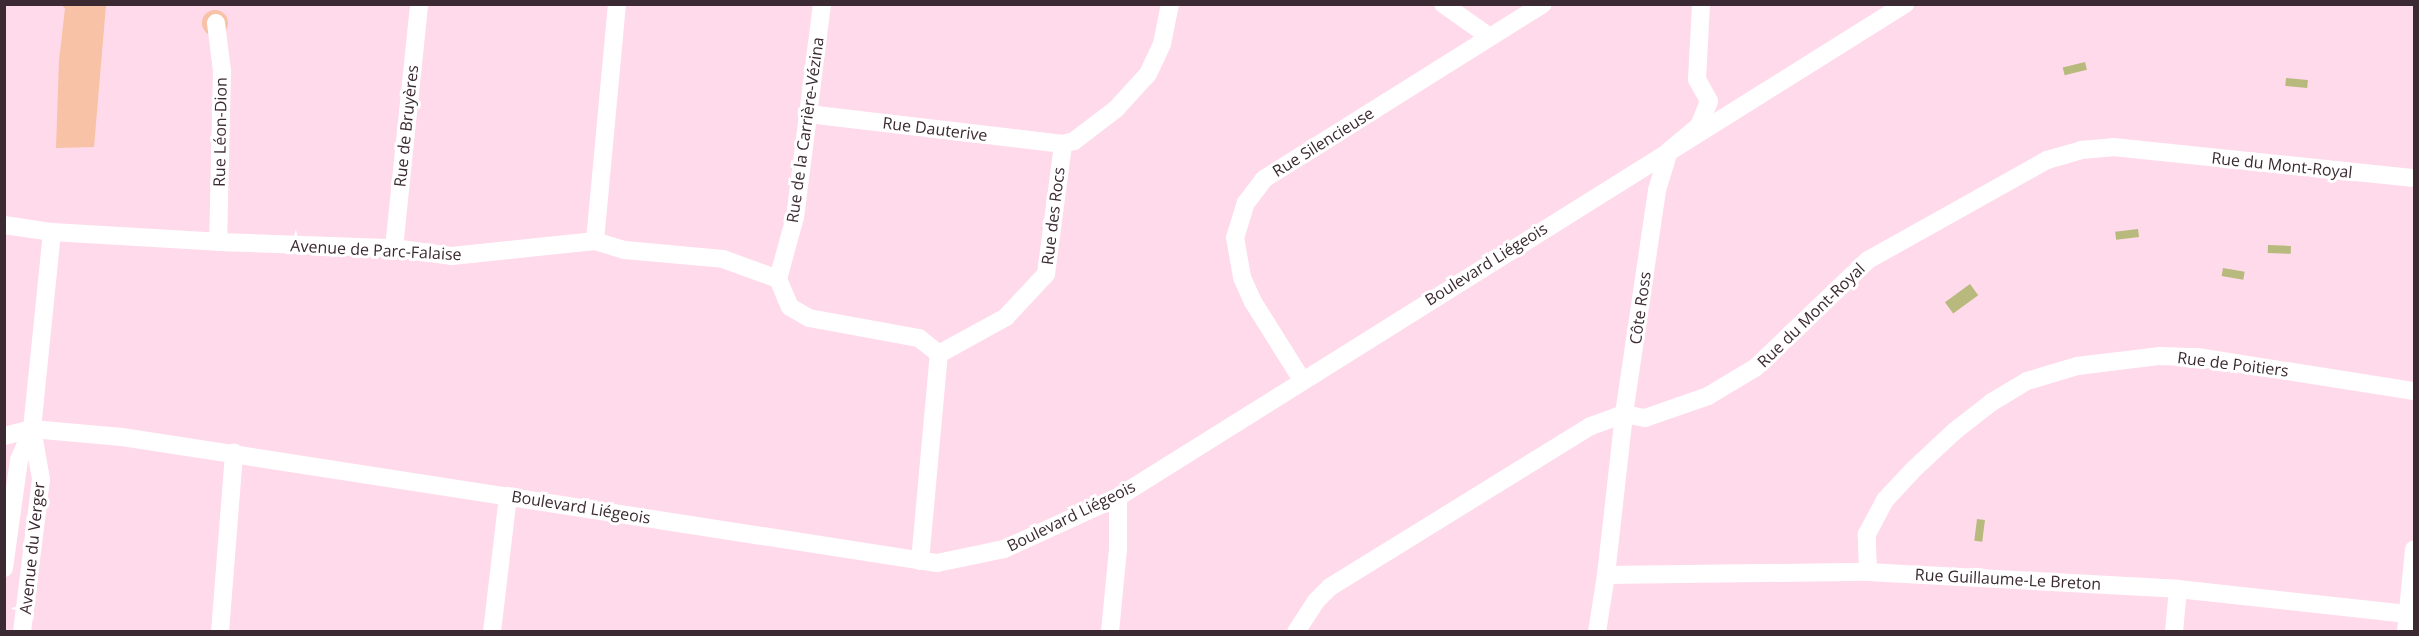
<!DOCTYPE html>
<html>
<head>
<meta charset="utf-8">
<style>
  body { margin:0 }
  #map { position:relative; width:2419px; height:636px; overflow:hidden; background:#ffdaea; font-family:"Open Sans",sans-serif }
  div>[style] { position:absolute }
  [style*='--x'] { left:calc(var(--x)*1px); top:calc(var(--y)*1px); width:calc(var(--w)*1px); rotate:calc(var(--a)*1deg) }
  .green>* { inset:0; background:#f7c2a5 }
  .round { border-radius:50% }
  .water>* { inset:0; background:#b7b97d; transform-origin:0 0 }
  .minor>* { height:18px; margin:-9px; padding:0 9px; transform-origin:9px; border-radius:9px; background:#fff }
  span { translate:-50% -50%; white-space:nowrap; text-align:center; line-height:1.15; -webkit-text-stroke:6px #fff; paint-order:stroke }
  .street-label { font-size:16px; color:#3b2a32 }
  .frame { position:absolute; inset:0; border:6px solid #3b2a32; pointer-events:none }
</style>
</head>
<body>
<div id="map">
  <div class="green">
    <i style="clip-path:polygon(61px 5px,106px 5px,94px 147px,56px 148px,59px 61px,65px 8px)"></i>
    <i class="round" style="left:202px;top:10px;width:26px;height:26px"></i>
  </div>
  <div class="water">
    <i style="left:2085px;top:62px;width:8px;height:23px;rotate:76deg"></i>
    <i style="left:2286px;top:78px;width:22px;height:8px;rotate:5deg"></i>
    <i style="left:2138px;top:229px;width:8px;height:23px;rotate:83deg"></i>
    <i style="left:2268px;top:245px;width:23px;height:8px;rotate:2deg"></i>
    <i style="left:2223px;top:268px;width:22px;height:8px;rotate:10deg"></i>
    <i style="left:1970px;top:284px;width:14px;height:31px;rotate:54deg"></i>
    <i style="left:1977px;top:519px;width:8px;height:22px;rotate:7deg"></i>
  </div>
  <div class="minor">
    <i style="--x:822;--y:4;--w:215;--a:97.2"></i>
    <i style="--x:795;--y:217;--w:64;--a:105.3"></i>
    <i style="--x:778;--y:279;--w:30;--a:67"></i>
    <i style="--x:790;--y:307;--w:22;--a:30"></i>
    <i style="--x:809;--y:318;--w:112;--a:10.3"></i>
    <i style="--x:919;--y:338;--w:26;--a:39"></i>
    <i style="--x:1443;--y:4;--w:57;--a:35.1"></i>
    <i style="--x:216;--y:23;--w:48;--a:82.9"></i>
    <i style="--x:222;--y:71;--w:171;--a:91.3"></i>
    <i style="--x:808;--y:114;--w:257;--a:6.7"></i>
    <i style="--x:1063;--y:144;--w:11;--a:-15"></i>
    <i style="--x:1074;--y:141;--w:53;--a:-37.3"></i>
    <i style="--x:1116;--y:109;--w:47;--a:-47.6"></i>
    <i style="--x:1148;--y:74;--w:33;--a:-65"></i>
    <i style="--x:1162;--y:44;--w:41;--a:-78.7"></i>
    <i style="--x:4;--y:225;--w:49;--a:8.3"></i>
    <i style="--x:52;--y:232;--w:166;--a:3.4"></i>
    <i style="--x:218;--y:242;--w:176;--a:2"></i>
    <i style="--x:394;--y:248;--w:59;--a:7.9"></i>
    <i style="--x:452;--y:256;--w:144;--a:-6"></i>
    <i style="--x:595;--y:241;--w:31;--a:17"></i>
    <i style="--x:625;--y:250;--w:98;--a:5.2"></i>
    <i style="--x:723;--y:259;--w:59;--a:20"></i>
    <i style="--x:595;--y:241;--w:238;--a:-84.7"></i>
    <i style="--x:394;--y:248;--w:245;--a:-84.1"></i>
    <i style="--x:939;--y:354;--w:77;--a:-28.9"></i>
    <i style="--x:1006;--y:317;--w:59;--a:-47.1"></i>
    <i style="--x:1046;--y:274;--w:131;--a:-82.5"></i>
    <i style="--x:1302;--y:380;--w:92;--a:-122.1"></i>
    <i style="--x:1253;--y:302;--w:27;--a:-114"></i>
    <i style="--x:1242;--y:277;--w:40;--a:-100"></i>
    <i style="--x:1235;--y:238;--w:37;--a:-73"></i>
    <i style="--x:1246;--y:203;--w:30;--a:-53"></i>
    <i style="--x:1264;--y:179;--w:329;--a:-32.1"></i>
    <i style="--x:4;--y:436;--w:29;--a:-14"></i>
    <i style="--x:32;--y:429;--w:90;--a:5.1"></i>
    <i style="--x:122;--y:437;--w:825;--a:8.79"></i>
    <i style="--x:937;--y:563;--w:68;--a:-11.8"></i>
    <i style="--x:1004;--y:549;--w:125;--a:-24.5"></i>
    <i style="--x:1118;--y:497;--w:929;--a:-32.06"></i>
    <i style="--x:920;--y:561;--w:208;--a:-84.8"></i>
    <i style="--x:4;--y:568;--w:109;--a:-82.1"></i>
    <i style="--x:19;--y:460;--w:34;--a:-67"></i>
    <i style="--x:1868;--y:572;--w:38;--a:-92"></i>
    <i style="--x:1867;--y:534;--w:38;--a:-62"></i>
    <i style="--x:1885;--y:500;--w:42;--a:-46.9"></i>
    <i style="--x:1914;--y:469;--w:57;--a:-42.9"></i>
    <i style="--x:1956;--y:430;--w:46;--a:-37.9"></i>
    <i style="--x:1992;--y:402;--w:41;--a:-31"></i>
    <i style="--x:2027;--y:381;--w:52;--a:-16.7"></i>
    <i style="--x:2077;--y:366;--w:84;--a:-6.9"></i>
    <i style="--x:2160;--y:356;--w:37;--a:2"></i>
    <i style="--x:2197;--y:357;--w:220;--a:8.9"></i>
    <i style="--x:1606;--y:575;--w:262;--a:-0.7"></i>
    <i style="--x:1868;--y:572;--w:310;--a:3.1"></i>
    <i style="--x:2178;--y:589;--w:231;--a:6.2"></i>
    <i style="--x:22;--y:632;--w:154;--a:-82.9"></i>
    <i style="--x:41;--y:479;--w:51;--a:-100.2"></i>
    <i style="--x:32;--y:429;--w:198;--a:-84.2"></i>
    <i style="--x:220;--y:632;--w:180;--a:-85.5"></i>
    <i style="--x:492;--y:632;--w:137;--a:-83.3"></i>
    <i style="--x:1110;--y:632;--w:83;--a:-84.5"></i>
    <i style="--x:1118;--y:549;--w:52;--a:-90"></i>
    <i style="--x:1296;--y:632;--w:37;--a:-57"></i>
    <i style="--x:1316;--y:601;--w:20;--a:-45"></i>
    <i style="--x:1330;--y:587;--w:307;--a:-31.7"></i>
    <i style="--x:1591;--y:426;--w:35;--a:-20"></i>
    <i style="--x:1624;--y:414;--w:21;--a:11"></i>
    <i style="--x:1645;--y:418;--w:67;--a:-19.2"></i>
    <i style="--x:1708;--y:396;--w:55;--a:-30.8"></i>
    <i style="--x:1755;--y:368;--w:156;--a:-43.7"></i>
    <i style="--x:1868;--y:260;--w:205;--a:-29.2"></i>
    <i style="--x:2047;--y:160;--w:35;--a:-16"></i>
    <i style="--x:2081;--y:150;--w:32;--a:-5"></i>
    <i style="--x:2113;--y:147;--w:303;--a:5.9"></i>
    <i style="--x:1597;--y:632;--w:58;--a:-81"></i>
    <i style="--x:1606;--y:575;--w:162;--a:-83.6"></i>
    <i style="--x:1624;--y:414;--w:226;--a:-81.6"></i>
    <i style="--x:1657;--y:190;--w:41;--a:-72.9"></i>
    <i style="--x:1669;--y:151;--w:39;--a:-40"></i>
    <i style="--x:1699;--y:126;--w:27;--a:-68"></i>
    <i style="--x:1709;--y:101;--w:25;--a:-119"></i>
    <i style="--x:1697;--y:79;--w:75;--a:-86.9"></i>
    <i style="--x:2174;--y:632;--w:43;--a:-84.7"></i>
    <i style="--x:2406;--y:632;--w:83;--a:-84.5"></i>
  </div>
  <div class="street-label">
    <span style="left:406px;top:126px;rotate:-84deg">Rue de Bruyères</span>
    <span style="left:935px;top:129px;rotate:7deg">Rue Dauterive</span>
    <span style="left:805px;top:130px;rotate:-82deg">Rue de la Carrière-Vézina</span>
    <span style="left:220px;top:132px;rotate:-89deg">Rue Léon-Dion</span>
    <span style="left:1323px;top:142px;rotate:-32deg">Rue Silencieuse</span>
    <span style="left:2282px;top:165px;rotate:6deg">Rue du Mont-Royal</span>
    <span style="left:1053px;top:216px;rotate:-83deg">Rue des Rocs</span>
    <span style="left:376px;top:250px;rotate:3deg">Avenue de Parc-Falaise</span>
    <span style="left:1486px;top:264px;rotate:-32deg">Boulevard Liégeois</span>
    <span style="left:1640px;top:308px;rotate:-82deg">Côte Ross</span>
    <span style="left:1811px;top:315px;rotate:-44deg">Rue du Mont-Royal</span>
    <span style="left:2233px;top:364px;rotate:7deg">Rue de Poitiers</span>
    <span style="left:581px;top:507px;rotate:9deg">Boulevard Liégeois</span>
    <span style="left:1071px;top:516px;rotate:-26deg">Boulevard Liégeois</span>
    <span style="left:32px;top:548px;rotate:-84deg">Avenue du Verger</span>
    <span style="left:2008px;top:579px;rotate:3deg">Rue Guillaume-Le Breton</span>
  </div>
  <div class="frame"></div>
</div>
</body>
</html>
